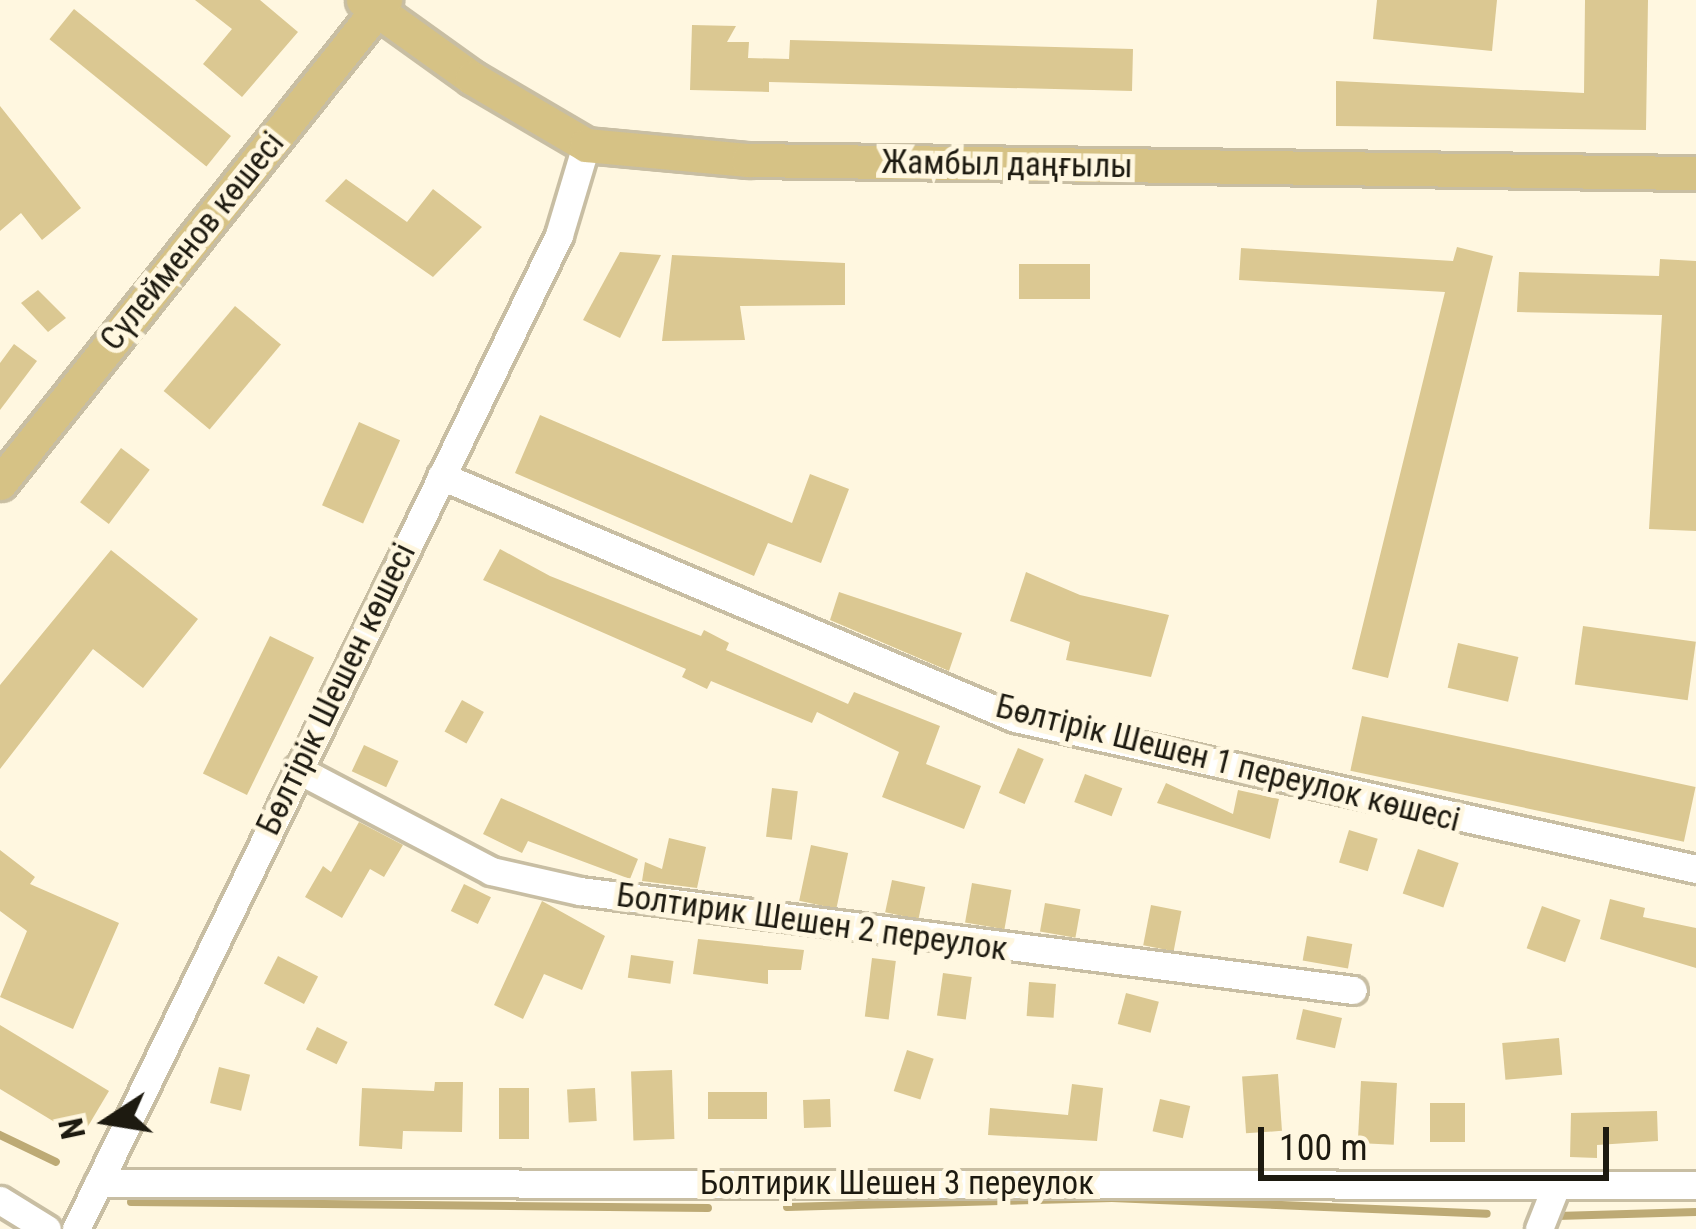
<!DOCTYPE html>
<html>
<head>
<meta charset="utf-8">
<style>
  body { margin:0 }
  #map { position:relative; width:1696px; height:1229px; overflow:hidden; background:#fff7e0; font-family:"Roboto Condensed",sans-serif }
  div>[style] { position:absolute }
  [style*='--x'] { left:calc(var(--x)*1px); top:calc(var(--y)*1px); width:calc(var(--w)*1px); rotate:calc(var(--a)*1deg) }
  .stream>* { height:8px; margin:-4px; padding:0 4px; transform-origin:4px; border-radius:4px; background:#bdaa75 }
  .building>* { inset:0; background:#dbc892; transform-origin:0 0 }
  .roads { filter:drop-shadow(3px 0 #c8bea3) drop-shadow(-3px 0 #c8bea3) drop-shadow(0 3px #c8bea3) drop-shadow(0 -3px #c8bea3) }
  .minor>* { height:27px; margin:-13.5px; padding:0 13.5px; transform-origin:13.5px; border-radius:13.5px; background:#fff }
  .major>* { height:33px; margin:-16.5px; padding:0 16.5px; transform-origin:16.5px; border-radius:16.5px; background:#d6c285 }
  span { translate:-50% -50%; white-space:nowrap; text-align:center; line-height:1.15; -webkit-text-stroke:10px #fff7e0; paint-order:stroke }
  .street-label { font-size:33px; color:#1d1a10 }
  .north { position:absolute; left:48px; top:1061px; width:120px; height:120px; -webkit-text-stroke:9px #fff7e0; paint-order:stroke; rotate:258deg; font-size:33px; font-weight:700; line-height:48px; text-align:center; color:#1d1a10 }
  .north::after { content:''; display:block; margin:auto; width:42px; height:54px; background:#1d1a10; clip-path:polygon(50% 0,100% 100%,50% 72%,0 100%) }
  .scale { position:absolute; left:1258px; top:1127px; width:351px; height:54px; box-sizing:border-box; border:6px solid #1d1a10; border-top:0; padding-left:15px; font-size:36px; line-height:42px; white-space:nowrap; color:#1d1a10; -webkit-text-stroke:9px #fff7e0; paint-order:stroke }
</style>
</head>
<body>
<div id="map">
  <div class="stream">
    <i style="--x:0;--y:1135;--w:62;--a:25.7"></i>
    <i style="--x:131;--y:1202;--w:577;--a:0.6"></i>
    <i style="--x:787;--y:1207;--w:325;--a:-1.6"></i>
    <i style="--x:1112;--y:1198;--w:375;--a:2.4"></i>
    <i style="--x:1557;--y:1216;--w:139;--a:-1.6"></i>
  </div>
  <div class="building">
    <i style="clip-path:polygon(195px 0,260px 0,298px 32px,242px 97px,203px 64px,232px 29px)"></i>
    <i style="clip-path:polygon(1377px 0,1497px 0,1492px 51px,1373px 39px)"></i>
    <i style="clip-path:polygon(1585px 0,1648px 0,1646px 130px,1336px 126px,1336px 81px,1584px 93px)"></i>
    <i style="left:74px;top:9px;width:202px;height:39px;rotate:39deg"></i>
    <i style="clip-path:polygon(692px 25px,736px 26px,727px 42px,749px 42px,748px 58px,789px 59px,790px 40px,1133px 49px,1132px 91px,769px 82px,769px 92px,690px 90px)"></i>
    <i style="clip-path:polygon(0 106px,81px 208px,42px 240px,21px 213px,0 231px)"></i>
    <i style="clip-path:polygon(346px 179px,407px 222px,433px 189px,482px 227px,433px 277px,325px 201px)"></i>
    <i style="clip-path:polygon(1457px 247px,1493px 256px,1388px 678px,1352px 669px,1445px 292px,1239px 280px,1241px 248px,1453px 261px)"></i>
    <i style="clip-path:polygon(620px 252px,661px 255px,620px 338px,583px 320px)"></i>
    <i style="clip-path:polygon(672px 255px,845px 263px,845px 305px,740px 306px,745px 340px,662px 341px)"></i>
    <i style="clip-path:polygon(1660px 259px,1696px 261px,1696px 531px,1649px 529px,1662px 315px,1517px 312px,1519px 272px,1659px 276px)"></i>
    <i style="left:1019px;top:264px;width:71px;height:35px"></i>
    <i style="clip-path:polygon(38px 290px,66px 318px,48px 332px,21px 303px)"></i>
    <i style="left:235px;top:306px;width:60px;height:111px;rotate:40deg"></i>
    <i style="clip-path:polygon(14px 344px,37px 361px,0 410px,0 363px)"></i>
    <i style="clip-path:polygon(540px 415px,792px 523px,810px 474px,849px 489px,821px 563px,768px 543px,754px 576px,515px 473px)"></i>
    <i style="left:359px;top:422px;width:45px;height:91px;rotate:24deg"></i>
    <i style="left:121px;top:448px;width:36px;height:68px;rotate:37deg"></i>
    <i style="clip-path:polygon(500px 549px,550px 576px,701px 636px,704px 630px,729px 643px,726px 650px,848px 704px,854px 692px,940px 726px,926px 764px,981px 786px,964px 829px,882px 797px,899px 752px,817px 712px,812px 723px,711px 681px,707px 689px,682px 677px,686px 669px,483px 580px)"></i>
    <i style="clip-path:polygon(111px 550px,198px 619px,143px 688px,93px 649px,0 769px,0 685px)"></i>
    <i style="clip-path:polygon(1026px 572px,1080px 595px,1169px 615px,1151px 677px,1066px 660px,1070px 642px,1010px 621px)"></i>
    <i style="clip-path:polygon(839px 592px,962px 633px,949px 671px,830px 620px)"></i>
    <i style="left:1583px;top:626px;width:114px;height:59px;rotate:8deg"></i>
    <i style="left:270px;top:636px;width:49px;height:153px;rotate:26deg"></i>
    <i style="left:1458px;top:643px;width:62px;height:46px;rotate:13deg"></i>
    <i style="left:462px;top:700px;width:25px;height:36px;rotate:29deg"></i>
    <i style="left:1362px;top:716px;width:341px;height:56px;rotate:12deg"></i>
    <i style="left:364px;top:745px;width:38px;height:29px;rotate:25deg"></i>
    <i style="left:1018px;top:748px;width:28px;height:49px;rotate:23deg"></i>
    <i style="left:1085px;top:774px;width:40px;height:30px;rotate:21deg"></i>
    <i style="clip-path:polygon(1166px 783px,1233px 814px,1238px 790px,1279px 799px,1270px 839px,1157px 803px)"></i>
    <i style="left:772px;top:788px;width:26px;height:49px;rotate:7deg"></i>
    <i style="clip-path:polygon(501px 798px,638px 859px,630px 879px,528px 841px,522px 853px,483px 834px)"></i>
    <i style="clip-path:polygon(359px 822px,403px 845px,384px 877px,370px 869px,342px 918px,305px 897px,323px 866px,331px 872px)"></i>
    <i style="left:1349px;top:830px;width:30px;height:34px;rotate:17deg"></i>
    <i style="clip-path:polygon(669px 838px,706px 847px,697px 888px,642px 881px,645px 862px,662px 869px)"></i>
    <i style="left:811px;top:845px;width:38px;height:57px;rotate:12deg"></i>
    <i style="left:1418px;top:849px;width:43px;height:47px;rotate:19deg"></i>
    <i style="clip-path:polygon(0 850px,35px 877px,30px 884px,119px 923px,73px 1029px,0 997px,27px 931px,0 911px)"></i>
    <i style="left:892px;top:880px;width:34px;height:33px;rotate:12deg"></i>
    <i style="left:972px;top:883px;width:40px;height:40px;rotate:10deg"></i>
    <i style="left:464px;top:884px;width:30px;height:30px;rotate:26deg"></i>
    <i style="clip-path:polygon(1610px 899px,1645px 908px,1643px 917px,1696px 928px,1696px 968px,1600px 939px)"></i>
    <i style="clip-path:polygon(542px 901px,605px 936px,582px 990px,544px 974px,523px 1019px,494px 1005px)"></i>
    <i style="left:1045px;top:903px;width:36px;height:29px;rotate:10deg"></i>
    <i style="left:1151px;top:905px;width:31px;height:41px;rotate:11deg"></i>
    <i style="left:1542px;top:906px;width:41px;height:45px;rotate:20deg"></i>
    <i style="left:1307px;top:936px;width:46px;height:25px;rotate:10deg"></i>
    <i style="clip-path:polygon(698px 939px,804px 950px,801px 970px,768px 970px,768px 984px,693px 974px)"></i>
    <i style="left:631px;top:955px;width:43px;height:23px;rotate:8deg"></i>
    <i style="left:278px;top:956px;width:45px;height:31px;rotate:27deg"></i>
    <i style="left:872px;top:958px;width:24px;height:59px;rotate:7deg"></i>
    <i style="left:943px;top:973px;width:29px;height:43px;rotate:8deg"></i>
    <i style="left:1029px;top:982px;width:27px;height:34px;rotate:4deg"></i>
    <i style="left:1126px;top:993px;width:34px;height:32px;rotate:15deg"></i>
    <i style="left:1303px;top:1009px;width:40px;height:31px;rotate:13deg"></i>
    <i style="clip-path:polygon(0 1025px,109px 1091px,81px 1138px,0 1089px)"></i>
    <i style="left:317px;top:1027px;width:34px;height:25px;rotate:26deg"></i>
    <i style="left:1559px;top:1038px;width:37px;height:57px;rotate:85deg"></i>
    <i style="left:907px;top:1050px;width:28px;height:43px;rotate:18deg"></i>
    <i style="left:219px;top:1067px;width:32px;height:37px;rotate:14deg"></i>
    <i style="left:672px;top:1070px;width:69px;height:41px;rotate:88deg"></i>
    <i style="left:1278px;top:1074px;width:57px;height:36px;rotate:86deg"></i>
    <i style="left:1361px;top:1081px;width:36px;height:62px;rotate:3deg"></i>
    <i style="clip-path:polygon(435px 1082px,463px 1082px,462px 1132px,403px 1131px,402px 1149px,359px 1146px,362px 1088px,434px 1091px)"></i>
    <i style="clip-path:polygon(1072px 1084px,1103px 1088px,1097px 1141px,988px 1135px,990px 1108px,1068px 1115px)"></i>
    <i style="left:499px;top:1088px;width:30px;height:51px"></i>
    <i style="left:595px;top:1088px;width:33px;height:28px;rotate:87deg"></i>
    <i style="left:708px;top:1092px;width:59px;height:27px"></i>
    <i style="left:830px;top:1099px;width:28px;height:27px;rotate:88deg"></i>
    <i style="left:1160px;top:1099px;width:31px;height:33px;rotate:13deg"></i>
    <i style="left:1430px;top:1103px;width:35px;height:39px"></i>
    <i style="clip-path:polygon(1657px 1111px,1658px 1141px,1597px 1145px,1597px 1158px,1570px 1157px,1571px 1113px)"></i>
  </div>
  <div class="roads">
    <div class="minor">
      <i style="--x:441;--y:476;--w:623;--a:22.86"></i>
      <i style="--x:1015;--y:718;--w:698;--a:12.5"></i>
      <i style="--x:297;--y:769;--w:219;--a:27.7"></i>
      <i style="--x:491;--y:871;--w:91;--a:12.7"></i>
      <i style="--x:580;--y:891;--w:779;--a:7.3"></i>
      <i style="--x:98;--y:1183;--w:1598;--a:0.07"></i>
      <i style="--x:0;--y:1200;--w:55;--a:31.7"></i>
      <i style="--x:76;--y:1229;--w:1105;--a:-64.08"></i>
      <i style="--x:559;--y:235;--w:94;--a:-73.3"></i>
      <i style="--x:1539;--y:1229;--w:46;--a:-68.4"></i>
    </div>
    <div class="major">
      <i style="--x:363;--y:0;--w:134;--a:35.6"></i>
      <i style="--x:472;--y:78;--w:132;--a:30.4"></i>
      <i style="--x:586;--y:145;--w:163;--a:5.3"></i>
      <i style="--x:748;--y:160;--w:948;--a:0.79"></i>
      <i style="--x:0;--y:483;--w:618;--a:-51.44"></i>
    </div>
  </div>
  <div class="street-label">
    <span style="left:1007px;top:164px;rotate:1deg">Жамбыл даңғылы</span>
    <span style="left:192px;top:241px;rotate:-51deg">Сүлейменов көшесі</span>
    <span style="left:336px;top:689px;rotate:-64deg">Бөлтірік Шешен көшесі</span>
    <span style="left:1228px;top:763px;rotate:14deg">Бөлтірік Шешен 1 переулок көшесі</span>
    <span style="left:812px;top:922px;rotate:8deg">Болтирик Шешен 2 переулок</span>
    <span style="left:897px;top:1183px">Болтирик Шешен 3 переулок</span>
  </div>
  <div class="north">N</div>
  <div class="scale">100 m</div>
</div>
</body>
</html>
